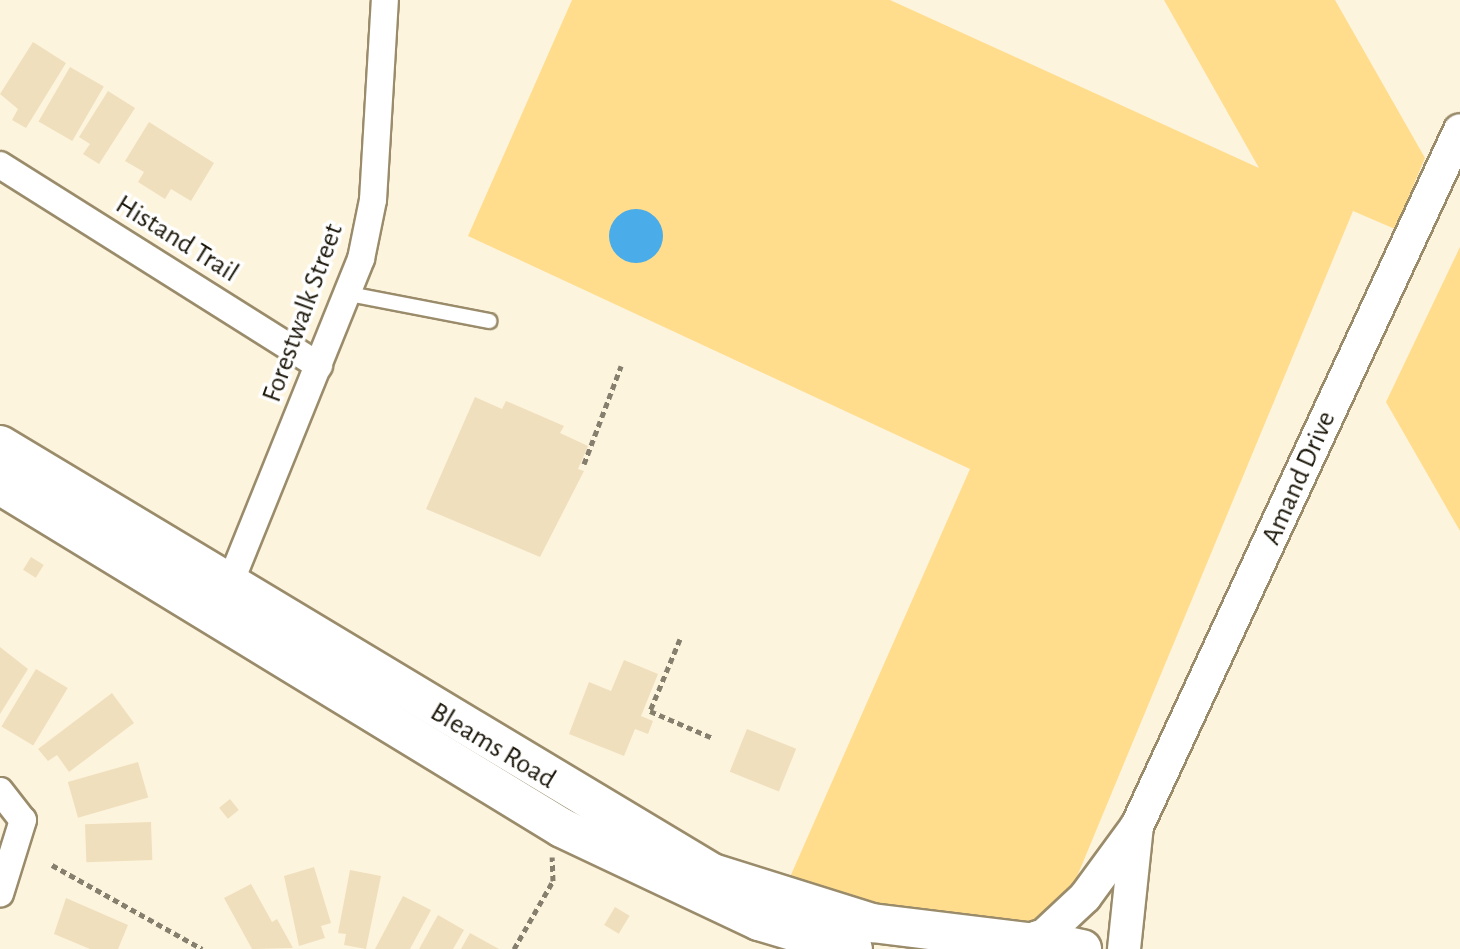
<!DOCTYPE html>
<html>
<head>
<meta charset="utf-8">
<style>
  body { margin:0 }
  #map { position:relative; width:1460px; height:949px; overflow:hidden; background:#fdf4de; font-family:"Alegreya Sans",sans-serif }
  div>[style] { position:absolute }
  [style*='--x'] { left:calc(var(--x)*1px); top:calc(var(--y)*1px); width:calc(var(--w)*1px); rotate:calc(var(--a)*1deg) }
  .green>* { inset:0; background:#ffdd8c }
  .water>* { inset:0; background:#4aace9 }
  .round { border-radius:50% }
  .building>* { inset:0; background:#efdfbc; transform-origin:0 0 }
  .path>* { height:5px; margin-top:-2.5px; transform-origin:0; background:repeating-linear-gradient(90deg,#867f6e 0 6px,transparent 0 10px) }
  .roads { filter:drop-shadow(2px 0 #9a8c6b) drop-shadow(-2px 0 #9a8c6b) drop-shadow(0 2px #9a8c6b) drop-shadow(0 -2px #9a8c6b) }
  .service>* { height:14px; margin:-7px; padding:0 7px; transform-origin:7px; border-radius:7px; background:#fff }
  .minor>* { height:26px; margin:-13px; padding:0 13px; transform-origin:13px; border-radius:13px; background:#fff }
  .tertiary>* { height:32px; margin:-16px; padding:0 16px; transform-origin:16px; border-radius:16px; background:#fff }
  .secondary>* { height:38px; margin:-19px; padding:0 19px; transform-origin:19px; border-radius:19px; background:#fff }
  span { translate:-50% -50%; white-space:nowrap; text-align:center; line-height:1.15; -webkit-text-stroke:7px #fff; paint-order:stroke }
  .street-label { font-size:28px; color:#1d180b }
</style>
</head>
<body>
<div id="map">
  <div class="green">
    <i style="clip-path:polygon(572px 0,890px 0,1259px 168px,1164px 0,1335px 0,1425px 158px,1395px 229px,1353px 211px,1047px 949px,918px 949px,790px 877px,970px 469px,468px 236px)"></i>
    <i style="clip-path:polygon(1460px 247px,1460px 531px,1386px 402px)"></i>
  </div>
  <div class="water">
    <i class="round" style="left:609px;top:209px;width:54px;height:54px"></i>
  </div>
  <div class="building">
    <i style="clip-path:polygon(33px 42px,66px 63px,26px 128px,12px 120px,18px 109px,0 94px)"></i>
    <i style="left:70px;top:67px;width:39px;height:63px;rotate:30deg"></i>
    <i style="clip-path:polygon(108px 91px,135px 108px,99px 164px,83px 154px,90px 144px,79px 137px)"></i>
    <i style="clip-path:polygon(149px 122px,214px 163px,191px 201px,171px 189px,165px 199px,138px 182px,144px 172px,125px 161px)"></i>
    <i style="clip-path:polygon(475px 397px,502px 409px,506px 401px,564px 426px,560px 433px,588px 446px,578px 469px,584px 471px,540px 557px,426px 509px)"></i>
    <i style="left:31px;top:557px;width:15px;height:15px;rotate:32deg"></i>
    <i style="clip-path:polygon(0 647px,28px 669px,0 714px)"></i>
    <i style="clip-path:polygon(624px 660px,658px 674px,641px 716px,653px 721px,648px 734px,635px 729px,624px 756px,569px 734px,589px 682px,611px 691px)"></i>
    <i style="left:36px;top:669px;width:37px;height:67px;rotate:31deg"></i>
    <i style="clip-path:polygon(112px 693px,134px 723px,69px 772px,57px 755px,48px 761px,38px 749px)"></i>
    <i style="left:747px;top:729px;width:53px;height:46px;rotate:22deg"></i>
    <i style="left:138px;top:762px;width:37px;height:73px;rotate:74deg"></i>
    <i style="left:230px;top:799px;width:14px;height:14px;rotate:51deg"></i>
    <i style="left:151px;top:822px;width:38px;height:66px;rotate:88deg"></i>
    <i style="clip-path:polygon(314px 867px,331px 923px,321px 926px,325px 938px,299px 946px,284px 876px)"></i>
    <i style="clip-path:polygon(350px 870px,381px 876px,366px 949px,344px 945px,346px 934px,338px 933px)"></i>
    <i style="clip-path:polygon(251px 884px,272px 922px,277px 919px,293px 948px,252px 949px,224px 898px)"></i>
    <i style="clip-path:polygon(403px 896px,431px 910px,410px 949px,375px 949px)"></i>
    <i style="clip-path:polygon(66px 898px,128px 925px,118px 949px,90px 949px,54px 934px)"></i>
    <i style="left:615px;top:907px;width:17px;height:21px;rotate:31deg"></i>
    <i style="clip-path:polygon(438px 915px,464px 930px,453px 949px,419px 949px)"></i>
    <i style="clip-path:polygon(470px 933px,499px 949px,461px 949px)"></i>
  </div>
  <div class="path">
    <i style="--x:584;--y:464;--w:105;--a:-69.3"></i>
    <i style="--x:680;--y:639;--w:78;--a:112.6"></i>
    <i style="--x:650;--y:711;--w:69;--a:23.2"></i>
    <i style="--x:52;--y:865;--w:172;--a:29.2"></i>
    <i style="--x:514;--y:949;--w:78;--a:-60.2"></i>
    <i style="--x:553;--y:881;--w:24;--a:-92"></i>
  </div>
  <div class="roads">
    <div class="service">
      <i style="--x:349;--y:294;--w:143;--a:10.9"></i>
    </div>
    <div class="minor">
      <i style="--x:0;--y:165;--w:377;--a:32.2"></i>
      <i style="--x:228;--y:588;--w:355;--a:-68"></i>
      <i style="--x:361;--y:259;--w:60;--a:-78.5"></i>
      <i style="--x:373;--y:200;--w:200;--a:-86.6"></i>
      <i style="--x:0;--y:791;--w:37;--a:52"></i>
      <i style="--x:23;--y:820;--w:77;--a:107.3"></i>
    </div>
    <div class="tertiary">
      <i style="--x:1039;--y:940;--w:63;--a:-43.1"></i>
      <i style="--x:1085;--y:897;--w:88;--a:-53.8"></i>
      <i style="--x:1137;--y:826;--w:767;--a:-65.1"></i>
      <i style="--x:1124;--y:949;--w:124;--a:-84"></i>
    </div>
    <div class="secondary">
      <i style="--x:0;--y:445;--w:831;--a:31.01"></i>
      <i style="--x:712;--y:873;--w:168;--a:17.4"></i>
      <i style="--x:872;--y:923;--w:155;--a:7"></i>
      <i style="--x:0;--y:485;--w:658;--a:31.4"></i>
      <i style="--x:562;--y:828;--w:218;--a:25.3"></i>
      <i style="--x:759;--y:921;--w:98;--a:16.6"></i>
      <i style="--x:1011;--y:949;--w:29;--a:-18"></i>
      <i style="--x:1039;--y:940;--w:44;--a:11.8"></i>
    </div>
  </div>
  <div class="street-label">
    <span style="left:177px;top:239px;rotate:32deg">Histand Trail</span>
    <span style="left:303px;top:313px;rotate:-70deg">Forestwalk Street</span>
    <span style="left:1299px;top:478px;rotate:-66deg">Amand Drive</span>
    <span style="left:493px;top:746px;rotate:31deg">Bleams Road</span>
  </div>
</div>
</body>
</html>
